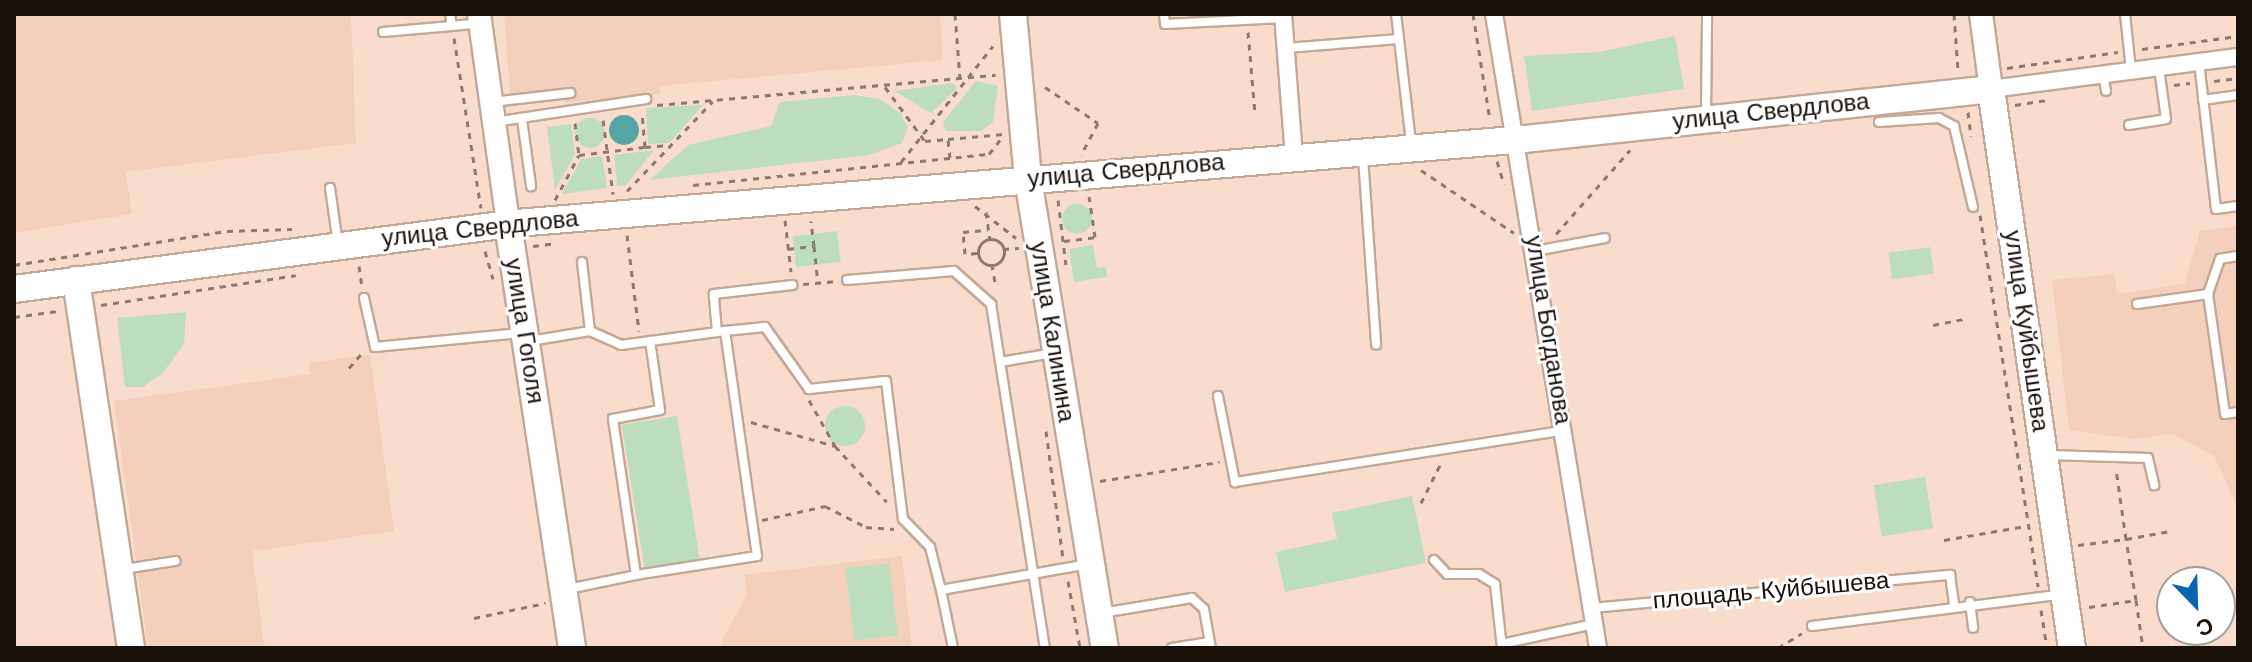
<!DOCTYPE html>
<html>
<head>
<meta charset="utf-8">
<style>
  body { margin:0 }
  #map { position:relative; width:2252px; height:662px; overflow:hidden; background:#f9dccc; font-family:"Work Sans",sans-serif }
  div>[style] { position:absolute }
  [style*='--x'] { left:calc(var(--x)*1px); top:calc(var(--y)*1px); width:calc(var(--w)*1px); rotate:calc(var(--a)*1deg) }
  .built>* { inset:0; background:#f4d0bc }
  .green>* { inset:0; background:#bddebd; transform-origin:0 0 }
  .round { border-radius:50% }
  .water>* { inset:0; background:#56a4a6 }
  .path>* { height:3px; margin-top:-1.5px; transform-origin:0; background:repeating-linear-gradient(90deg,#8d7a6e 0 6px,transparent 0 12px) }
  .path>.ring { margin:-1.5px; padding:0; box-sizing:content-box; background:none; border:3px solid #8d7a6e; border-radius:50% }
  .roads { filter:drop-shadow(2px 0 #c3a898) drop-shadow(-2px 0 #c3a898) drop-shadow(0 2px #c3a898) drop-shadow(0 -2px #c3a898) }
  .service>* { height:8px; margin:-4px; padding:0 4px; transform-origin:4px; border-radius:4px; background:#fff }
  .minor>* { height:16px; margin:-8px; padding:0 8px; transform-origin:8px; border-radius:8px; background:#fff }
  .secondary>* { height:22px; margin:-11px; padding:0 11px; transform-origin:11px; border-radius:11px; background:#fff }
  .primary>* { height:26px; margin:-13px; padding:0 13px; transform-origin:13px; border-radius:13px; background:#fff }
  span { translate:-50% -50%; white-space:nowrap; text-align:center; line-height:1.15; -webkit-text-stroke:6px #fff; paint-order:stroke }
  .street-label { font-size:24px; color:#19100a }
  .frame { position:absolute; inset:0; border:16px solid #19100a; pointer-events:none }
  .north { position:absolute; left:2156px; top:566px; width:80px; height:80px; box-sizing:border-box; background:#fff; border:2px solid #a39f9d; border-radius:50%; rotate:157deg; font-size:22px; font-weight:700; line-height:32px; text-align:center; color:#19100a }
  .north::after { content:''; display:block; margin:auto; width:28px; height:36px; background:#0b64b1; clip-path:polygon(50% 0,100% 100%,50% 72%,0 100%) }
</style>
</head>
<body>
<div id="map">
  <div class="built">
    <i style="clip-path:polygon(14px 14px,351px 14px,356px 143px,126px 172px,132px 214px,14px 233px)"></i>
    <i style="clip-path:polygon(504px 14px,940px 14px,943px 60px,660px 86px,660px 94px,566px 103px,565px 91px,510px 95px)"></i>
    <i style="clip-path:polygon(2238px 226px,2238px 508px,2214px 456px,2172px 434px,2133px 439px,2069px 430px,2052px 280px,2114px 274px,2117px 292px,2129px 293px,2185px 283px,2200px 231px)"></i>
    <i style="clip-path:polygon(370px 354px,394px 531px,252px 551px,264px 646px,148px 648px,114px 401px,310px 374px,309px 363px)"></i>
    <i style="clip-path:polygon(902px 556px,912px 648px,718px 648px,747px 594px,744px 575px)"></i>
  </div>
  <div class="green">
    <i style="clip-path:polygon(1675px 36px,1684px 89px,1532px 111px,1524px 56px,1599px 52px)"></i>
    <i style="clip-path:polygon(976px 81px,998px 86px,993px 122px,981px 131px,946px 131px,943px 122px)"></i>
    <i style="clip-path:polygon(953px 83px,957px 88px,931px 113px,894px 91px)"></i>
    <i style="clip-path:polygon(854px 95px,880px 99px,900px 113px,908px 128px,902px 143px,869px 155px,650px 180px,688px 145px,771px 126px,780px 102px)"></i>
    <i style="clip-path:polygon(703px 105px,669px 143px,648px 144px,646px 108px)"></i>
    <i class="round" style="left:575px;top:118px;width:30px;height:30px"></i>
    <i style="clip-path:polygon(571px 124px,575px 154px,555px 190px,547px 127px)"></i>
    <i style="clip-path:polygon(654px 150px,626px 185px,617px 186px,614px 155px)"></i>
    <i style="clip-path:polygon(602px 156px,607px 188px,562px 194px,581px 159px)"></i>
    <i class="round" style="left:1062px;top:204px;width:30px;height:30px"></i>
    <i style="left:837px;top:231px;width:31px;height:45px;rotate:83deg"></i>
    <i style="clip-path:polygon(1093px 245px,1097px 268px,1106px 267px,1107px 277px,1074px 282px,1069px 249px)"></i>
    <i style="left:1930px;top:247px;width:27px;height:42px;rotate:82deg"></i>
    <i style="clip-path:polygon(186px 312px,184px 344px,162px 374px,143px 387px,125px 387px,117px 318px)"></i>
    <i class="round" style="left:825px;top:406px;width:40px;height:40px"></i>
    <i style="left:677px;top:416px;width:148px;height:56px;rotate:81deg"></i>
    <i style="left:1925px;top:477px;width:52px;height:52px;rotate:81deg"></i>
    <i style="clip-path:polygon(1412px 496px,1426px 563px,1285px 592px,1276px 552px,1337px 539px,1332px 513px)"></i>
    <i style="left:889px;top:563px;width:73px;height:44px;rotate:83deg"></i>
  </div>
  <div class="water">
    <i class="round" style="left:609px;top:115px;width:30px;height:30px"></i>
  </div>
  <div class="path">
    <i style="--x:955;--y:14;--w:65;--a:85.6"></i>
    <i style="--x:1473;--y:14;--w:107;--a:80.9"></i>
    <i style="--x:1954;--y:14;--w:56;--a:85.9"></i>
    <i style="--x:1248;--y:32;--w:82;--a:85.1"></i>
    <i style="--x:454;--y:38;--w:172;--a:81"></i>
    <i style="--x:2142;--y:49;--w:97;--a:-7.7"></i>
    <i style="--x:2007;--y:68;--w:112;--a:-8.2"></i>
    <i style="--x:2214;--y:81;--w:24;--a:-7"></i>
    <i style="--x:2174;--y:85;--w:16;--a:-7"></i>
    <i style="--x:885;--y:87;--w:67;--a:53.5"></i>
    <i style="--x:925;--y:141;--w:23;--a:-5"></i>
    <i style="--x:1045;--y:87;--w:64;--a:34.2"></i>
    <i style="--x:1098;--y:123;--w:36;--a:118"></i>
    <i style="--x:657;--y:105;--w:340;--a:-5.1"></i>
    <i style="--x:2015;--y:105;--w:32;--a:-9"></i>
    <i style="--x:1968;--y:112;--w:24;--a:83"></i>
    <i style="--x:603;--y:120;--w:75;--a:82.3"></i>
    <i style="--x:575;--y:123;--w:32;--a:83"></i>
    <i style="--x:645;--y:147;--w:24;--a:-5"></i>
    <i style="--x:950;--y:158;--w:19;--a:-96"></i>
    <i style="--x:948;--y:139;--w:56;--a:-5.1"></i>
    <i style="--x:1497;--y:161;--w:24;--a:73"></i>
    <i style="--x:901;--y:162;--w:148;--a:-51.6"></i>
    <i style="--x:1421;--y:170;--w:112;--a:34.1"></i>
    <i style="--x:693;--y:185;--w:298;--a:-6"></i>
    <i style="--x:989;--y:154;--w:23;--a:-52"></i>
    <i style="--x:627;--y:191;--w:124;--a:-46.3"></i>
    <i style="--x:555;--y:200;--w:51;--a:-61.9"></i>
    <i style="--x:579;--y:155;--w:66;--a:-6.9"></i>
    <i style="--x:645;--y:147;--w:35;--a:-95"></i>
    <i style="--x:1058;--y:200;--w:65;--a:83"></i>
    <i style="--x:975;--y:206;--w:52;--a:38"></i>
    <i style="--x:986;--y:212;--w:27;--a:82"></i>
    <i style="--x:1980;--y:215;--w:376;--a:81.1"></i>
    <i style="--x:785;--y:220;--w:52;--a:83.4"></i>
    <i style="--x:1556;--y:234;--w:112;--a:-48.6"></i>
    <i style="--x:627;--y:235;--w:97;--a:82.9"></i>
    <i class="ring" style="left:978px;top:239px;width:23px;height:23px"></i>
    <i style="--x:1064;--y:241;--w:31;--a:-7"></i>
    <i style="--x:1095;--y:237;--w:41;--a:-98.3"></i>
    <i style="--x:533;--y:246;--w:24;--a:-7"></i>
    <i style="--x:814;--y:246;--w:36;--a:84"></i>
    <i style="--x:788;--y:249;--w:26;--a:-7"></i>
    <i style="--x:814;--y:246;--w:25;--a:-97"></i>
    <i style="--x:1003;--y:249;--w:16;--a:-4"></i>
    <i style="--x:485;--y:251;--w:29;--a:74"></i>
    <i style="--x:977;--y:253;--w:12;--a:175"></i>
    <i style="--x:965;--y:254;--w:22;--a:-95"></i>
    <i style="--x:963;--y:232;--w:25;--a:-5"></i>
    <i style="--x:992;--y:264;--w:19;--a:81"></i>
    <i style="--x:14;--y:265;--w:216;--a:-9.1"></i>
    <i style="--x:227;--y:231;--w:65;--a:-1.8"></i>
    <i style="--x:359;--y:266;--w:21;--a:82"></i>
    <i style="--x:803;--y:284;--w:32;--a:-5"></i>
    <i style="--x:101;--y:305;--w:197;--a:-8.7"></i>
    <i style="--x:14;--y:317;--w:44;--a:-7.8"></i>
    <i style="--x:1933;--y:325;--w:32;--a:-11"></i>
    <i style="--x:349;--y:368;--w:23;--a:-49"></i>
    <i style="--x:809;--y:400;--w:53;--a:60.5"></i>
    <i style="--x:835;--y:446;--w:76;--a:47.1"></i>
    <i style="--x:751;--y:422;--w:87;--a:15.9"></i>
    <i style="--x:1046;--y:431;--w:128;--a:82.4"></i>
    <i style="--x:1100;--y:481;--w:121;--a:-9.1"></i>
    <i style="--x:1421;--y:503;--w:45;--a:-63.4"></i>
    <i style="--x:762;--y:520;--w:65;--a:-12.5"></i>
    <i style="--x:825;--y:506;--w:46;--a:27.1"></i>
    <i style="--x:866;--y:527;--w:28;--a:4"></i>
    <i style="--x:1944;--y:540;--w:83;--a:-9.7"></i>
    <i style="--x:2078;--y:545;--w:48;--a:-7.1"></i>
    <i style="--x:2126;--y:539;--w:71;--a:-98.1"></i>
    <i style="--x:1068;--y:581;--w:68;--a:79.8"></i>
    <i style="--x:2136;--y:600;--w:62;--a:-99.3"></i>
    <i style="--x:2126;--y:539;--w:45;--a:-10.3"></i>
    <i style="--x:2089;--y:607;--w:48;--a:-8.5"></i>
    <i style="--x:2136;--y:600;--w:49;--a:81.7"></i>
    <i style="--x:2041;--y:610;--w:38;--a:81"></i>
    <i style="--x:474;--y:618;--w:73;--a:-11.9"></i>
    <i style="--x:846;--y:648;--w:40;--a:0"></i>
    <i style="--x:1778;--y:648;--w:28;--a:-32"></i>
  </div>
  <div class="roads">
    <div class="service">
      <i style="--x:450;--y:14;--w:12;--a:81"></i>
      <i style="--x:452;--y:26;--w:27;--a:-6"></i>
      <i style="--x:1164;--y:14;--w:10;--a:84"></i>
      <i style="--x:1165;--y:24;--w:118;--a:-2.9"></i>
      <i style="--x:1396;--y:14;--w:25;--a:83"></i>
      <i style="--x:2125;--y:14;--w:56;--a:83.9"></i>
      <i style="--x:383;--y:32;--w:69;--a:-5"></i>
      <i style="--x:1286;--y:48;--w:113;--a:-4.6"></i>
      <i style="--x:1399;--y:39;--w:105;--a:83.4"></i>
      <i style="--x:2199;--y:62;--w:148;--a:83.4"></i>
      <i style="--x:2216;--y:209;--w:22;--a:-8"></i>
      <i style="--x:2103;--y:75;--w:16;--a:79"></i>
      <i style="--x:2203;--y:100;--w:35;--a:-8"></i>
      <i style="--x:492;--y:102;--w:79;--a:-6.6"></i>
      <i style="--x:1706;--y:117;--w:103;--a:-89.4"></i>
      <i style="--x:522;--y:119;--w:68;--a:82.3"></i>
      <i style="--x:494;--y:122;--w:154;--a:-8.6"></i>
      <i style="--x:1879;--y:122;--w:60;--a:-3.8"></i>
      <i style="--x:1939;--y:118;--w:17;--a:28"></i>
      <i style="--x:1954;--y:126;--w:83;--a:76.8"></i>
      <i style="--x:2129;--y:125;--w:37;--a:-9"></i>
      <i style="--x:2166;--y:119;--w:51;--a:-97.8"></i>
      <i style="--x:1363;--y:157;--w:188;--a:86"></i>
      <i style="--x:330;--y:188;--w:57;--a:81.9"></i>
      <i style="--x:1535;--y:251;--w:71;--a:-10.5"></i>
      <i style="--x:2238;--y:256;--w:18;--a:171"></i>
      <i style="--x:2220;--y:259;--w:37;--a:109"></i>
      <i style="--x:2208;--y:294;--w:121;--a:81.9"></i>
      <i style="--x:2225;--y:414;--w:13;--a:-9"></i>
      <i style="--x:582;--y:262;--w:69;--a:83.4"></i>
      <i style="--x:847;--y:280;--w:107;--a:-4.8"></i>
      <i style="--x:954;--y:271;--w:50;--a:41.7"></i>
      <i style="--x:991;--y:304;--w:348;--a:81.1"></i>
      <i style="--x:364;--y:298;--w:50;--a:77.3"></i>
      <i style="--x:375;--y:347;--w:146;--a:-5.5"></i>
      <i style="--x:2137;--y:304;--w:72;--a:-8"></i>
      <i style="--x:725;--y:331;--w:40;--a:-5.7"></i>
      <i style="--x:765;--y:327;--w:76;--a:54.6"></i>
      <i style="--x:809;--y:389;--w:77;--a:-5.9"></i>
      <i style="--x:886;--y:381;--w:139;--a:83"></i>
      <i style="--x:903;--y:519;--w:39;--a:46"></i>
      <i style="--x:930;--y:547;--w:44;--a:75.7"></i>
      <i style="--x:941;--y:590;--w:150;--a:-10"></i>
      <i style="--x:717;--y:332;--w:38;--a:-95"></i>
      <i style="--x:714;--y:294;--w:79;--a:-6.6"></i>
      <i style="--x:530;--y:341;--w:61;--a:-9.5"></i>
      <i style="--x:590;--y:331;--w:34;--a:24"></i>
      <i style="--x:621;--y:345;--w:105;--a:-7.7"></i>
      <i style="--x:725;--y:331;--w:227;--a:81.9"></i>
      <i style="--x:757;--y:556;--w:122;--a:171.1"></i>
      <i style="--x:1000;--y:362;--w:55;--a:-9.5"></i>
      <i style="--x:1218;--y:396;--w:88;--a:78.8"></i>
      <i style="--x:1235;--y:482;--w:331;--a:-8.9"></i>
      <i style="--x:2048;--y:455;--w:100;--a:1.7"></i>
      <i style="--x:2148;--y:458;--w:28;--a:77"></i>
      <i style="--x:1434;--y:560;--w:19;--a:47"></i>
      <i style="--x:1447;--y:574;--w:32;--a:0"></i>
      <i style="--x:1479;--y:574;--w:19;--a:32"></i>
      <i style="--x:1495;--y:584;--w:64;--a:83.8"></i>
      <i style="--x:124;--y:569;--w:52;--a:-8.9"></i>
      <i style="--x:568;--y:589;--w:69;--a:-11.6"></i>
      <i style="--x:636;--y:575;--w:158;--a:-98.4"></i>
      <i style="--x:613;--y:419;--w:48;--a:-10.8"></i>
      <i style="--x:660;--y:410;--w:70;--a:-98.2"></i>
      <i style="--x:941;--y:590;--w:59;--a:78.3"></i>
      <i style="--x:1970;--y:602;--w:26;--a:83"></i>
      <i style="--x:1592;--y:608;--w:360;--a:-5.3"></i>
      <i style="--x:1950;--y:575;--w:28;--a:82"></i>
      <i style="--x:1102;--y:613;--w:91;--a:-9.5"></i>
      <i style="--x:1192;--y:598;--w:16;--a:43"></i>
      <i style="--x:1204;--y:609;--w:40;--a:80"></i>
      <i style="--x:1812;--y:626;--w:249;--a:-7.2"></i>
      <i style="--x:1506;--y:643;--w:90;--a:-12.2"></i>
      <i style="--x:1172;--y:648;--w:38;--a:-9"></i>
    </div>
    <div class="minor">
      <i style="--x:1283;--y:14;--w:143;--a:85.6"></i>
      <i style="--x:1494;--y:14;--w:642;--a:80.68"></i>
      <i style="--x:1991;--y:89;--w:249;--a:-7.4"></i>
    </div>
    <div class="secondary">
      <i style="--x:479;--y:14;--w:212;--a:82.1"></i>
      <i style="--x:1981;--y:14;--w:76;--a:82.4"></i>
    </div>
    <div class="primary">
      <i style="--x:1013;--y:14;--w:166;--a:84.8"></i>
      <i style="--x:1028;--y:179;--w:475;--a:80.7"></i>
      <i style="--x:508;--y:224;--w:429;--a:81.4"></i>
      <i style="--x:76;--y:280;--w:372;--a:81.5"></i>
      <i style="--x:14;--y:289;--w:507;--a:-7.48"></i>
      <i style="--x:517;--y:223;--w:1011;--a:-4.76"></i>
      <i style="--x:1525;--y:139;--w:469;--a:-6.1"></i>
      <i style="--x:1991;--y:89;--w:565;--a:81.76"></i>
    </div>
  </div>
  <div class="street-label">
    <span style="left:1771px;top:112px;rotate:-6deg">улица Свердлова</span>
    <span style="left:1126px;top:171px;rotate:-5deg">улица Свердлова</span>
    <span style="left:480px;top:229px;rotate:-6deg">улица Свердлова</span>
    <span style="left:1548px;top:330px;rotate:81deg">улица Богданова</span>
    <span style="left:524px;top:331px;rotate:81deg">улица Гоголя</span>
    <span style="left:2026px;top:331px;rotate:82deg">улица Куйбышева</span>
    <span style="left:1052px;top:332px;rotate:81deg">улица Калинина</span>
    <span style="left:1771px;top:591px;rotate:-5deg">площадь Куйбышева</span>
  </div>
  <div class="frame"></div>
  <div class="north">С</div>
</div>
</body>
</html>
